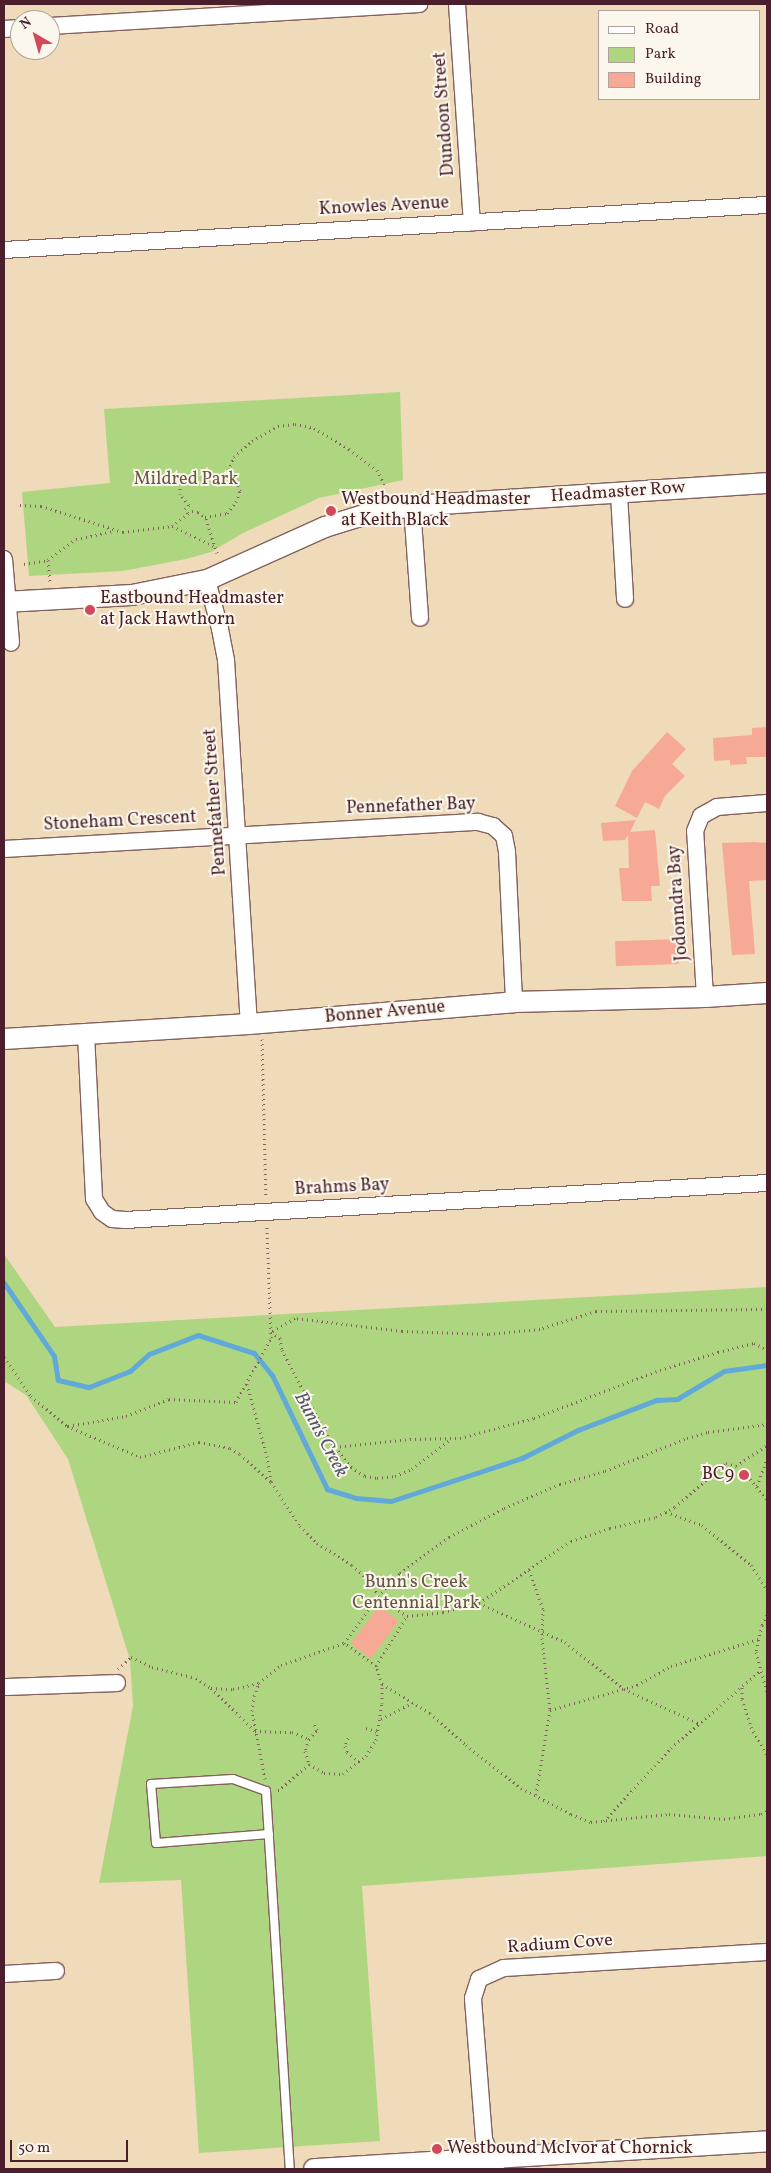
<!DOCTYPE html>
<html>
<head>
<meta charset="utf-8">
<style>
  body { margin:0 }
  #map { position:relative; width:771px; height:2173px; overflow:hidden; background:#efdbb9; font-family:Vollkorn,serif }
  div>[style] { position:absolute }
  [style*='--x'] { left:calc(var(--x)*1px); top:calc(var(--y)*1px); width:calc(var(--w)*1px); rotate:calc(var(--a)*1deg) }
  .green>* { inset:0; background:#aed681 }
  .stream>* { height:5px; margin:-2.5px; padding:0 2.5px; transform-origin:2.5px; border-radius:2.5px; background:#61a9d8 }
  .building>* { inset:0; background:#f6aa95; transform-origin:0 0 }
  .path>* { height:3px; margin-top:-1.5px; transform-origin:0; background:repeating-linear-gradient(90deg,#84615d 0 1px,transparent 0 5px) }
  .roads { filter:drop-shadow(1px 0 #84615d) drop-shadow(-1px 0 #84615d) drop-shadow(0 1px #84615d) drop-shadow(0 -1px #84615d) }
  .service>* { height:8px; margin:-4px; padding:0 4px; transform-origin:4px; border-radius:4px; background:#fff }
  .minor>* { height:16px; margin:-8px; padding:0 8px; transform-origin:8px; border-radius:8px; background:#fff }
  .tertiary>* { height:20px; margin:-10px; padding:0 10px; transform-origin:10px; border-radius:10px; background:#fff }
  .dots>* { width:14px; height:14px; translate:-50% -50%; box-sizing:border-box; border:2px solid #fbf7ec; border-radius:50% }
  span { translate:-50% -50%; white-space:nowrap; text-align:center; line-height:1.15; -webkit-text-stroke:4px #fbf7ec; paint-order:stroke }
  .street-label { font-size:18px; color:#4a1f2b }
  .park-label { font-size:18px; color:#685645 }
  .poi-label { font-size:18px; color:#4a1f2b }
  .left { translate:0 -50%; text-align:left }
  .right { translate:-100% -50%; text-align:right }
  .water-label { font-size:19px; color:#535670; font-style:italic }
  .frame { position:absolute; inset:0; border:5px solid #4a1f2b; pointer-events:none }
  .legend { position:absolute; left:598px; top:10px; width:162px; height:90px; box-sizing:border-box; background:#fbf7ec; border:1px solid #b4a19f; margin:0; padding:6px 9px; list-style:none; font-size:15px; color:#4a1f2b }
  .legend li { display:flex; align-items:center; gap:10px; height:25px }
  .legend b { width:25px; border:1px solid #b4a19f }
  .north { position:absolute; left:10px; top:10px; width:50px; height:50px; box-sizing:border-box; background:#fbf7ec; border:1px solid #b4a19f; border-radius:50%; rotate:322deg; font-size:14px; font-weight:700; line-height:20px; text-align:center; color:#4a1f2b }
  .north::after { content:''; display:block; margin:auto; width:18px; height:22px; background:#d1495b; clip-path:polygon(50% 0,100% 100%,50% 72%,0 100%) }
  .scale { position:absolute; left:10px; top:2140px; width:118px; height:22px; box-sizing:border-box; border:2px solid #4a1f2b; border-top:0; padding-left:6px; font-size:15px; line-height:18px; white-space:nowrap; color:#4a1f2b; -webkit-text-stroke:4px #fbf7ec; paint-order:stroke }
</style>
</head>
<body>
<div id="map">
  <div class="green">
    <i style="clip-path:polygon(400px 392px,403px 480px,319px 498px,243px 533px,211px 552px,186px 559px,123px 571px,29px 576px,22px 492px,110px 483px,104px 409px)"></i>
    <i style="clip-path:polygon(4px 1254px,55px 1327px,767px 1287px,767px 1856px,362px 1886px,380px 2141px,199px 2153px,181px 1880px,99px 1883px,133px 1706px,130px 1660px,68px 1459px,26px 1395px,4px 1381px)"></i>
  </div>
  <div class="stream">
    <i style="--x:4;--y:1283;--w:88;--a:55.6"></i>
    <i style="--x:54;--y:1356;--w:24;--a:81"></i>
    <i style="--x:58;--y:1380;--w:32;--a:13"></i>
    <i style="--x:89;--y:1387;--w:44;--a:-21.3"></i>
    <i style="--x:130;--y:1371;--w:25;--a:-42"></i>
    <i style="--x:149;--y:1354;--w:53;--a:-21.2"></i>
    <i style="--x:198;--y:1335;--w:59;--a:17.8"></i>
    <i style="--x:254;--y:1353;--w:28;--a:51"></i>
    <i style="--x:272;--y:1375;--w:127;--a:64.2"></i>
    <i style="--x:327;--y:1489;--w:30;--a:17"></i>
    <i style="--x:356;--y:1498;--w:35;--a:5"></i>
    <i style="--x:391;--y:1501;--w:138;--a:-18.2"></i>
    <i style="--x:522;--y:1458;--w:63;--a:-26.6"></i>
    <i style="--x:578;--y:1430;--w:84;--a:-21"></i>
    <i style="--x:656;--y:1400;--w:21;--a:-3"></i>
    <i style="--x:677;--y:1399;--w:55;--a:-30.8"></i>
    <i style="--x:724;--y:1371;--w:43;--a:-7.9"></i>
  </div>
  <div class="building">
    <i style="clip-path:polygon(767px 727px,767px 757px,746px 757px,747px 764px,730px 765px,730px 760px,714px 761px,713px 738px,752px 735px,752px 728px)"></i>
    <i style="clip-path:polygon(667px 732px,686px 749px,672px 764px,685px 776px,665px 796px,659px 809px,645px 802px,637px 818px,615px 806px,632px 771px)"></i>
    <i style="clip-path:polygon(636px 820px,630px 832px,655px 830px,660px 886px,651px 886px,652px 901px,622px 901px,619px 868px,629px 868px,628px 835px,625px 840px,603px 841px,601px 823px)"></i>
    <i style="clip-path:polygon(754px 842px,767px 843px,767px 880px,749px 881px,755px 954px,732px 955px,722px 843px)"></i>
    <i style="left:678px;top:939px;width:25px;height:63px;rotate:88deg"></i>
    <i style="left:379px;top:1606px;width:25px;height:47px;rotate:37deg"></i>
  </div>
  <div class="path">
    <i style="--x:20;--y:505;--w:21;--a:3"></i>
    <i style="--x:41;--y:506;--w:86;--a:17.6"></i>
    <i style="--x:123;--y:532;--w:49;--a:-7"></i>
    <i style="--x:172;--y:526;--w:25;--a:-37"></i>
    <i style="--x:192;--y:511;--w:6;--a:9"></i>
    <i style="--x:198;--y:512;--w:9;--a:36"></i>
    <i style="--x:188;--y:513;--w:5;--a:-127"></i>
    <i style="--x:185;--y:509;--w:6;--a:-45"></i>
    <i style="--x:189;--y:505;--w:14;--a:-129"></i>
    <i style="--x:180;--y:494;--w:16;--a:-90"></i>
    <i style="--x:180;--y:478;--w:15;--a:-8"></i>
    <i style="--x:172;--y:526;--w:47;--a:25.5"></i>
    <i style="--x:217;--y:553;--w:38;--a:-108"></i>
    <i style="--x:205;--y:517;--w:22;--a:-10"></i>
    <i style="--x:227;--y:513;--w:14;--a:-51"></i>
    <i style="--x:236;--y:502;--w:12;--a:-70"></i>
    <i style="--x:240;--y:491;--w:14;--a:-107"></i>
    <i style="--x:236;--y:478;--w:11;--a:-135"></i>
    <i style="--x:228;--y:470;--w:14;--a:-65"></i>
    <i style="--x:234;--y:457;--w:24;--a:-42"></i>
    <i style="--x:252;--y:441;--w:30;--a:-30"></i>
    <i style="--x:278;--y:426;--w:17;--a:-7"></i>
    <i style="--x:295;--y:424;--w:19;--a:12"></i>
    <i style="--x:314;--y:428;--w:41;--a:31"></i>
    <i style="--x:349;--y:449;--w:35;--a:37"></i>
    <i style="--x:377;--y:470;--w:20;--a:63"></i>
    <i style="--x:48;--y:560;--w:22;--a:85"></i>
    <i style="--x:24;--y:564;--w:24;--a:-9"></i>
    <i style="--x:48;--y:560;--w:35;--a:-37"></i>
    <i style="--x:76;--y:539;--w:39;--a:-12"></i>
    <i style="--x:262;--y:1039;--w:159;--a:88.6"></i>
    <i style="--x:767;--y:1309;--w:171;--a:179.3"></i>
    <i style="--x:596;--y:1311;--w:59;--a:162.2"></i>
    <i style="--x:540;--y:1329;--w:52;--a:174.5"></i>
    <i style="--x:488;--y:1334;--w:86;--a:-178"></i>
    <i style="--x:402;--y:1331;--w:108;--a:-173.1"></i>
    <i style="--x:295;--y:1318;--w:28;--a:150"></i>
    <i style="--x:271;--y:1332;--w:11;--a:34"></i>
    <i style="--x:280;--y:1338;--w:12;--a:81"></i>
    <i style="--x:282;--y:1350;--w:71;--a:62.4"></i>
    <i style="--x:315;--y:1413;--w:39;--a:60"></i>
    <i style="--x:335;--y:1447;--w:75;--a:-6.1"></i>
    <i style="--x:410;--y:1439;--w:50;--a:-1.1"></i>
    <i style="--x:460;--y:1438;--w:77;--a:-15.1"></i>
    <i style="--x:534;--y:1418;--w:135;--a:-20.9"></i>
    <i style="--x:660;--y:1370;--w:61;--a:-17.2"></i>
    <i style="--x:718;--y:1352;--w:37;--a:-14"></i>
    <i style="--x:754;--y:1343;--w:15;--a:28"></i>
    <i style="--x:4;--y:1357;--w:47;--a:55.3"></i>
    <i style="--x:31;--y:1396;--w:47;--a:39.8"></i>
    <i style="--x:67;--y:1426;--w:79;--a:23"></i>
    <i style="--x:140;--y:1457;--w:61;--a:-14.3"></i>
    <i style="--x:199;--y:1442;--w:32;--a:11"></i>
    <i style="--x:230;--y:1448;--w:12;--a:31"></i>
    <i style="--x:240;--y:1454;--w:42;--a:42.1"></i>
    <i style="--x:271;--y:1482;--w:53;--a:56.6"></i>
    <i style="--x:300;--y:1526;--w:24;--a:45"></i>
    <i style="--x:317;--y:1543;--w:41;--a:32.2"></i>
    <i style="--x:352;--y:1565;--w:25;--a:42"></i>
    <i style="--x:371;--y:1582;--w:16;--a:63"></i>
    <i style="--x:378;--y:1596;--w:35;--a:35"></i>
    <i style="--x:407;--y:1616;--w:36;--a:-6"></i>
    <i style="--x:443;--y:1612;--w:37;--a:-14"></i>
    <i style="--x:479;--y:1603;--w:111;--a:-34"></i>
    <i style="--x:571;--y:1541;--w:41;--a:-18.4"></i>
    <i style="--x:610;--y:1528;--w:47;--a:-13.4"></i>
    <i style="--x:656;--y:1517;--w:21;--a:-28"></i>
    <i style="--x:675;--y:1507;--w:67;--a:-40.8"></i>
    <i style="--x:726;--y:1463;--w:10;--a:17"></i>
    <i style="--x:736;--y:1466;--w:19;--a:43"></i>
    <i style="--x:750;--y:1479;--w:27;--a:51"></i>
    <i style="--x:247;--y:1384;--w:75;--a:74.5"></i>
    <i style="--x:267;--y:1456;--w:26;--a:81"></i>
    <i style="--x:68;--y:1426;--w:59;--a:-9.8"></i>
    <i style="--x:126;--y:1416;--w:46;--a:-21.6"></i>
    <i style="--x:169;--y:1399;--w:67;--a:2.6"></i>
    <i style="--x:236;--y:1402;--w:73;--a:-61.3"></i>
    <i style="--x:271;--y:1338;--w:111;--a:-92.1"></i>
    <i style="--x:335;--y:1447;--w:26;--a:51"></i>
    <i style="--x:351;--y:1467;--w:17;--a:33"></i>
    <i style="--x:365;--y:1476;--w:12;--a:9"></i>
    <i style="--x:377;--y:1478;--w:18;--a:-6"></i>
    <i style="--x:395;--y:1476;--w:18;--a:-22"></i>
    <i style="--x:412;--y:1469;--w:49;--a:-37.6"></i>
    <i style="--x:736;--y:1466;--w:37;--a:-34"></i>
    <i style="--x:757;--y:1486;--w:29;--a:-70"></i>
    <i style="--x:666;--y:1512;--w:38;--a:20"></i>
    <i style="--x:702;--y:1525;--w:63;--a:39.2"></i>
    <i style="--x:751;--y:1565;--w:30;--a:57"></i>
    <i style="--x:529;--y:1570;--w:41;--a:70.3"></i>
    <i style="--x:543;--y:1609;--w:29;--a:92"></i>
    <i style="--x:542;--y:1638;--w:72;--a:83.7"></i>
    <i style="--x:550;--y:1710;--w:86;--a:99.4"></i>
    <i style="--x:479;--y:1603;--w:94;--a:24.4"></i>
    <i style="--x:565;--y:1642;--w:75;--a:38.5"></i>
    <i style="--x:624;--y:1689;--w:84;--a:24.7"></i>
    <i style="--x:767;--y:1615;--w:11;--a:117"></i>
    <i style="--x:762;--y:1625;--w:28;--a:103"></i>
    <i style="--x:756;--y:1652;--w:41;--a:74.6"></i>
    <i style="--x:376;--y:1666;--w:59;--a:-58.2"></i>
    <i style="--x:118;--y:1669;--w:18;--a:-43"></i>
    <i style="--x:131;--y:1657;--w:23;--a:25"></i>
    <i style="--x:152;--y:1667;--w:45;--a:14"></i>
    <i style="--x:196;--y:1678;--w:18;--a:34"></i>
    <i style="--x:211;--y:1688;--w:22;--a:3"></i>
    <i style="--x:233;--y:1689;--w:27;--a:-13"></i>
    <i style="--x:382;--y:1684;--w:56;--a:31.1"></i>
    <i style="--x:430;--y:1713;--w:48;--a:41.6"></i>
    <i style="--x:466;--y:1745;--w:70;--a:38"></i>
    <i style="--x:521;--y:1788;--w:56;--a:27.5"></i>
    <i style="--x:571;--y:1814;--w:22;--a:22"></i>
    <i style="--x:591;--y:1822;--w:78;--a:-5.9"></i>
    <i style="--x:669;--y:1814;--w:55;--a:5.2"></i>
    <i style="--x:724;--y:1819;--w:37;--a:-8"></i>
    <i style="--x:761;--y:1814;--w:7;--a:-27"></i>
    <i style="--x:742;--y:1687;--w:12;--a:90"></i>
    <i style="--x:742;--y:1699;--w:29;--a:72"></i>
    <i style="--x:751;--y:1727;--w:32;--a:60"></i>
    <i style="--x:211;--y:1688;--w:62;--a:44.3"></i>
    <i style="--x:255;--y:1731;--w:37;--a:2"></i>
    <i style="--x:292;--y:1732;--w:18;--a:22"></i>
    <i style="--x:309;--y:1739;--w:13;--a:108"></i>
    <i style="--x:305;--y:1751;--w:14;--a:73"></i>
    <i style="--x:309;--y:1764;--w:40;--a:139"></i>
    <i style="--x:279;--y:1790;--w:3;--a:180"></i>
    <i style="--x:550;--y:1710;--w:91;--a:-16"></i>
    <i style="--x:637;--y:1685;--w:39;--a:-29"></i>
    <i style="--x:671;--y:1666;--w:92;--a:-17.1"></i>
    <i style="--x:381;--y:1719;--w:36;--a:-27"></i>
    <i style="--x:366;--y:1728;--w:13;--a:18"></i>
    <i style="--x:348;--y:1738;--w:9;--a:111"></i>
    <i style="--x:345;--y:1746;--w:6;--a:72"></i>
    <i style="--x:347;--y:1752;--w:16;--a:38"></i>
    <i style="--x:309;--y:1739;--w:12;--a:-48"></i>
    <i style="--x:317;--y:1730;--w:7;--a:-117"></i>
    <i style="--x:309;--y:1764;--w:17;--a:31"></i>
    <i style="--x:324;--y:1773;--w:19;--a:3"></i>
    <i style="--x:343;--y:1774;--w:29;--a:-38"></i>
    <i style="--x:366;--y:1756;--w:19;--a:-58"></i>
    <i style="--x:376;--y:1740;--w:37;--a:-81"></i>
    <i style="--x:382;--y:1703;--w:19;--a:-90"></i>
    <i style="--x:382;--y:1684;--w:19;--a:-108"></i>
    <i style="--x:376;--y:1666;--w:39;--a:-144"></i>
    <i style="--x:265;--y:1779;--w:69;--a:-100.8"></i>
    <i style="--x:252;--y:1711;--w:15;--a:-82"></i>
    <i style="--x:254;--y:1696;--w:14;--a:-69"></i>
    <i style="--x:259;--y:1683;--w:28;--a:-39"></i>
    <i style="--x:281;--y:1665;--w:67;--a:-19.2"></i>
    <i style="--x:344;--y:1643;--w:58;--a:-54.1"></i>
    <i style="--x:378;--y:1596;--w:32;--a:-46"></i>
    <i style="--x:400;--y:1573;--w:61;--a:-36.3"></i>
    <i style="--x:449;--y:1537;--w:62;--a:-27.8"></i>
    <i style="--x:504;--y:1508;--w:61;--a:-23.2"></i>
    <i style="--x:560;--y:1484;--w:47;--a:-16.1"></i>
    <i style="--x:605;--y:1471;--w:88;--a:-21.9"></i>
    <i style="--x:687;--y:1438;--w:22;--a:-16"></i>
    <i style="--x:708;--y:1432;--w:60;--a:-7.7"></i>
    <i style="--x:604;--y:1821;--w:99;--a:-47.5"></i>
    <i style="--x:671;--y:1748;--w:119;--a:-40.9"></i>
  </div>
  <div class="roads">
    <div class="service">
      <i style="--x:269;--y:1834;--w:113;--a:175.4"></i>
      <i style="--x:156;--y:1843;--w:59;--a:-94.8"></i>
      <i style="--x:151;--y:1784;--w:82;--a:-3.5"></i>
      <i style="--x:233;--y:1779;--w:35;--a:20"></i>
      <i style="--x:266;--y:1791;--w:379;--a:86.4"></i>
    </div>
    <div class="minor">
      <i style="--x:457;--y:4;--w:219;--a:86.1"></i>
      <i style="--x:50;--y:26;--w:370;--a:-3.4"></i>
      <i style="--x:4;--y:29;--w:16;--a:-4"></i>
      <i style="--x:4;--y:250;--w:764;--a:-3.38"></i>
      <i style="--x:619;--y:494;--w:105;--a:86.7"></i>
      <i style="--x:412;--y:506;--w:112;--a:85.9"></i>
      <i style="--x:4;--y:559;--w:84;--a:85.2"></i>
      <i style="--x:207;--y:580;--w:51;--a:75.1"></i>
      <i style="--x:220;--y:629;--w:32;--a:79"></i>
      <i style="--x:226;--y:660;--w:365;--a:86.4"></i>
      <i style="--x:4;--y:849;--w:475;--a:-3.3"></i>
      <i style="--x:478;--y:822;--w:16;--a:15"></i>
      <i style="--x:493;--y:826;--w:15;--a:42"></i>
      <i style="--x:504;--y:836;--w:16;--a:79"></i>
      <i style="--x:507;--y:852;--w:150;--a:87.3"></i>
      <i style="--x:705;--y:997;--w:166;--a:-93.4"></i>
      <i style="--x:695;--y:831;--w:16;--a:-68"></i>
      <i style="--x:701;--y:816;--w:18;--a:-29"></i>
      <i style="--x:717;--y:807;--w:50;--a:-4.6"></i>
      <i style="--x:86;--y:1034;--w:165;--a:87.2"></i>
      <i style="--x:94;--y:1199;--w:15;--a:58"></i>
      <i style="--x:102;--y:1212;--w:12;--a:35"></i>
      <i style="--x:112;--y:1219;--w:13;--a:4"></i>
      <i style="--x:125;--y:1220;--w:643;--a:-3.3"></i>
      <i style="--x:4;--y:1687;--w:113;--a:-2"></i>
      <i style="--x:4;--y:1974;--w:52;--a:-3.3"></i>
      <i style="--x:496;--y:2169;--w:32;--a:-112"></i>
      <i style="--x:484;--y:2139;--w:141;--a:-94.5"></i>
      <i style="--x:473;--y:1998;--w:20;--a:-72"></i>
      <i style="--x:479;--y:1979;--w:27;--a:-24"></i>
      <i style="--x:504;--y:1968;--w:263;--a:-3.5"></i>
    </div>
    <div class="tertiary">
      <i style="--x:4;--y:602;--w:128;--a:-3.1"></i>
      <i style="--x:132;--y:595;--w:76;--a:-11.3"></i>
      <i style="--x:207;--y:580;--w:129;--a:-24.2"></i>
      <i style="--x:325;--y:527;--w:44;--a:-17.2"></i>
      <i style="--x:367;--y:514;--w:46;--a:-10.1"></i>
      <i style="--x:412;--y:506;--w:356;--a:-3.7"></i>
      <i style="--x:4;--y:1039;--w:245;--a:-3.5"></i>
      <i style="--x:249;--y:1024;--w:266;--a:-4.7"></i>
      <i style="--x:514;--y:1002;--w:191;--a:-1.5"></i>
      <i style="--x:705;--y:997;--w:62;--a:-3.7"></i>
      <i style="--x:314;--y:2169;--w:454;--a:-3.5"></i>
    </div>
  </div>
  <div class="dots">
    <i style="left:331px;top:511px;background:#d1495b"></i>
    <i style="left:90px;top:610px;background:#d1495b"></i>
    <i style="left:744px;top:1475px;background:#d1495b"></i>
    <i style="left:437px;top:2149px;background:#d1495b"></i>
  </div>
  <div class="street-label">
    <span style="left:445px;top:114px;rotate:-94deg">Dundoon Street</span>
    <span style="left:384px;top:207px;rotate:-3deg">Knowles Avenue</span>
    <span style="left:618px;top:493px;rotate:-4deg">Headmaster Row</span>
    <span style="left:216px;top:802px;rotate:-94deg">Pennefather Street</span>
    <span style="left:411px;top:807px;rotate:-2deg">Pennefather Bay</span>
    <span style="left:120px;top:822px;rotate:-3deg">Stoneham Crescent</span>
    <span style="left:679px;top:903px;rotate:-94deg">Jodonndra Bay</span>
    <span style="left:385px;top:1013px;rotate:-5deg">Bonner Avenue</span>
    <span style="left:342px;top:1188px;rotate:-3deg">Brahms Bay</span>
    <span style="left:560px;top:1945px;rotate:-4deg">Radium Cove</span>
  </div>
  <div class="park-label">
    <span style="left:186px;top:480px">Mildred Park</span>
    <span style="left:416px;top:1594px">Bunn's Creek<br>Centennial Park</span>
  </div>
  <div class="poi-label">
    <span class="left" style="left:341px;top:511px">Westbound Headmaster<br>at Keith Black</span>
    <span class="left" style="left:100px;top:610px">Eastbound Headmaster<br>at Jack Hawthorn</span>
    <span class="right" style="left:734px;top:1475px">BC9</span>
    <span class="left" style="left:447px;top:2149px">Westbound McIvor at Chornick</span>
  </div>
  <div class="water-label">
    <span style="left:320px;top:1435px;rotate:62deg">Bunn's Creek</span>
  </div>
  <div class="frame"></div>
  <ul class="legend">
  <li><b style="height:6px;background:#fff"></b>Road</li>
  <li><b style="height:14px;background:#aed681"></b>Park</li>
  <li><b style="height:14px;background:#f6aa95"></b>Building</li>
  </ul>
  <div class="north">N</div>
  <div class="scale">50 m</div>
</div>
</body>
</html>
